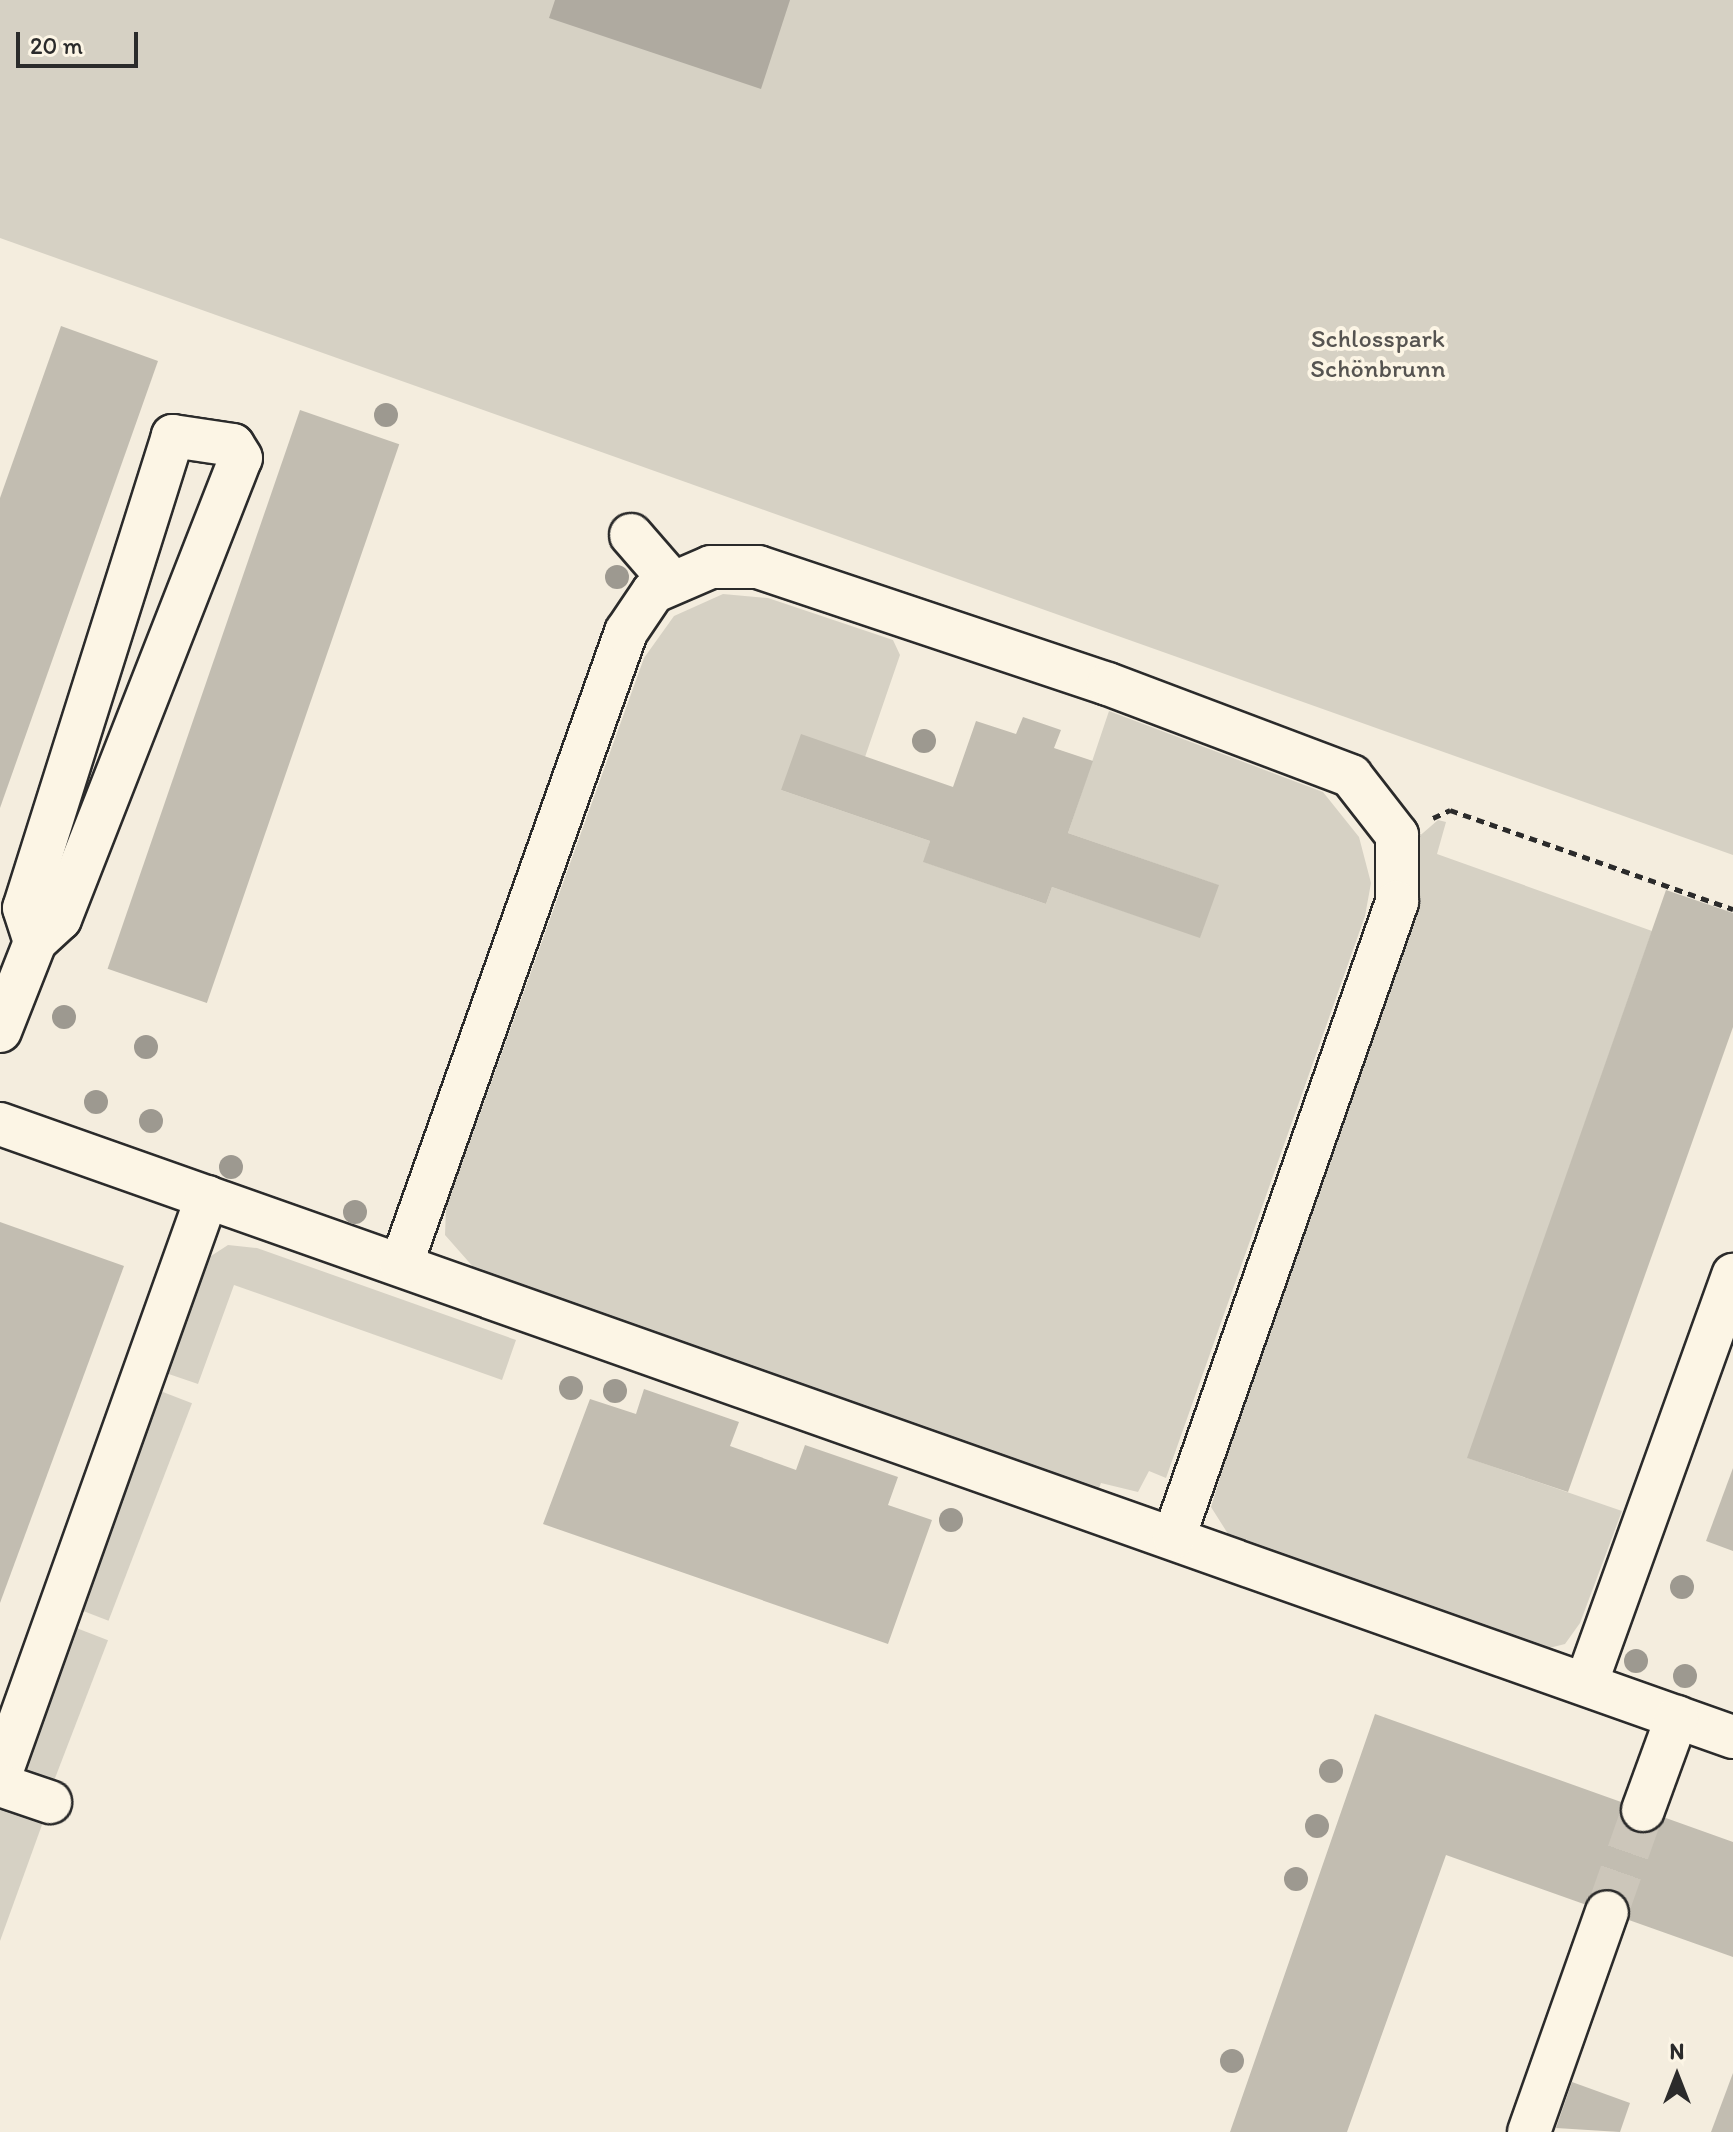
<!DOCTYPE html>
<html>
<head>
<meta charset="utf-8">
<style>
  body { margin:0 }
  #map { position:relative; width:1733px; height:2132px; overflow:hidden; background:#f4edde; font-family:Itim,sans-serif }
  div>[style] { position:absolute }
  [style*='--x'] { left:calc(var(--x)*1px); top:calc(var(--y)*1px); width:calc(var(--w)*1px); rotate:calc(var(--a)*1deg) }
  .green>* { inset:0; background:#d6d1c4; transform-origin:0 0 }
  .water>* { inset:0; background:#afaaa0 }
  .building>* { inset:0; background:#c2bdb1; transform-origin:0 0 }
  .minor-tunnel>* { height:42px; margin-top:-21px; transform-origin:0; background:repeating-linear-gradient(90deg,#ccc6ba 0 42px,transparent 0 63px) }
  .path>* { height:5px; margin-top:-2.5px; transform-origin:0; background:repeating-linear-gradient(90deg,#2b2b2b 0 8px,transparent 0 14px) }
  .roads { filter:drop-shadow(2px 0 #2b2b2b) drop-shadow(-2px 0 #2b2b2b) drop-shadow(0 2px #2b2b2b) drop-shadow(0 -2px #2b2b2b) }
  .minor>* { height:42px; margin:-21px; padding:0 21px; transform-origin:21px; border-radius:21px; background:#fcf5e5 }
  .trees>* { width:24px; height:24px; margin:-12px; border-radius:50%; background:#9d9990 }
  span { translate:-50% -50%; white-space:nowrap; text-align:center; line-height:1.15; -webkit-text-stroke:8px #fcf5e5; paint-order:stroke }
  .park-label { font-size:26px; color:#565451 }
  .north { position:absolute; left:1637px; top:2036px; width:80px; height:80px; -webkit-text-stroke:6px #fcf5e5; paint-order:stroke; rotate:0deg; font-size:22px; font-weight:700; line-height:32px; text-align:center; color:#2b2b2b }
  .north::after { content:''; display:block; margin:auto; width:28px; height:36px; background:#2b2b2b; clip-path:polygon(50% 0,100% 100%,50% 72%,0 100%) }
  .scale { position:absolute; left:16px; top:32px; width:122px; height:36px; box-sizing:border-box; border:4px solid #2b2b2b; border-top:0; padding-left:10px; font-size:24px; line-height:28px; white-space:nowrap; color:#2b2b2b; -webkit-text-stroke:6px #fcf5e5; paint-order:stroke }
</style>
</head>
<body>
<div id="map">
  <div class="green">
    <i style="clip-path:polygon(0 0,1733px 0,1733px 855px,0 238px)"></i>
    <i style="clip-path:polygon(723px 594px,768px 598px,893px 640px,900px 655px,865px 757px,781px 790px,930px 841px,924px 862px,1046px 904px,1052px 887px,1200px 937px,1218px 885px,1068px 833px,1109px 711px,1323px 792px,1359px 837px,1371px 883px,1365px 916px,1166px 1478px,1149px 1471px,1138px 1492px,1101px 1483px,1098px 1491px,475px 1269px,445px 1235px,446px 1208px,644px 658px,674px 616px)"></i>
    <i style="clip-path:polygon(1438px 820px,1446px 822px,1437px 854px,1652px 931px,1468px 1458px,1622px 1511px,1580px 1623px,1565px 1644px,1549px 1648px,1230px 1537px,1211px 1507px,1416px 839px)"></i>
    <i style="clip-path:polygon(228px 1245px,257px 1248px,516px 1340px,502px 1380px,234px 1285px,198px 1384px,157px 1370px,197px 1255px,208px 1258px)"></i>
    <i style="left:150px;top:1387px;width:45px;height:233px;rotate:21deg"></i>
    <i style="left:66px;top:1624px;width:45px;height:153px;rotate:21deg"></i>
    <i style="clip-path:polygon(1px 1806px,43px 1822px,0 1941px,0 1809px)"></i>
  </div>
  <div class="water">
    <i style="clip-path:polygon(555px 0,790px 0,761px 89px,549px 18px)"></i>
  </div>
  <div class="building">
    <i style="clip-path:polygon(61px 326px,158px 361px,0 808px,0 498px)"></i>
    <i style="left:300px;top:410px;width:105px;height:591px;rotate:19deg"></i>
    <i style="clip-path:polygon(1023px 717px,1061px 730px,1054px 748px,1093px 761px,1068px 833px,1219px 885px,1200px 938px,1052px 887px,1046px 904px,923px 862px,930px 841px,781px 790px,801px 734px,953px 787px,976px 721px,1016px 734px)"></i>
    <i style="clip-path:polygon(1666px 890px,1733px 913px,1733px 1027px,1568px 1492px,1467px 1458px)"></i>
    <i style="clip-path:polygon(0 1222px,124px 1266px,0 1603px)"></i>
    <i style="clip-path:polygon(644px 1389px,739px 1422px,730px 1446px,796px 1470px,805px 1445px,898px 1477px,888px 1505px,932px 1520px,888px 1644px,543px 1524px,590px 1399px,636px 1414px)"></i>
    <i style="clip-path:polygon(1733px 1468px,1733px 1551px,1706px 1541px)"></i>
    <i style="clip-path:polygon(1375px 1714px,1733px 1842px,1733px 1957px,1446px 1855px,1347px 2132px,1230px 2132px)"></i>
    <i style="clip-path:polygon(1733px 2073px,1733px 2132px,1711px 2132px)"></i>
    <i style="clip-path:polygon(1572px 2082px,1630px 2103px,1620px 2132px,1556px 2128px)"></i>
  </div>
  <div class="minor-tunnel">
    <i style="--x:1607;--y:1912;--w:108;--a:-70.6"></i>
  </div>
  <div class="path">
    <i style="--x:1433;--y:818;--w:19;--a:-25"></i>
    <i style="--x:1450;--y:810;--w:300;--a:19.3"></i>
  </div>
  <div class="roads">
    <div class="minor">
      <i style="--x:631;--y:535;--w:61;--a:49"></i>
      <i style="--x:0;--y:1031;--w:96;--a:-68.5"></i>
      <i style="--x:35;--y:942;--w:34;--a:-43"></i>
      <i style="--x:60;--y:919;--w:495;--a:-68.6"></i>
      <i style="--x:241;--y:458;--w:15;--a:-122"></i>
      <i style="--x:233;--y:445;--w:61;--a:-171.5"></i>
      <i style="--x:173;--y:436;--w:495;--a:107.5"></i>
      <i style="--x:24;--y:908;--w:36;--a:72"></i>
      <i style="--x:0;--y:1124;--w:1838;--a:19.48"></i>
      <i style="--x:401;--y:1265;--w:672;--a:-70.43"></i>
      <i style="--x:626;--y:632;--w:48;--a:-56"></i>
      <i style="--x:653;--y:592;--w:63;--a:-23.3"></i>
      <i style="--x:711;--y:567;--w:47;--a:0"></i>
      <i style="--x:758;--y:567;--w:369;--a:18.5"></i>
      <i style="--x:1108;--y:684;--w:260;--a:20.7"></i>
      <i style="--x:1351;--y:776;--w:75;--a:52.1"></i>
      <i style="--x:1397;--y:835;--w:67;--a:90"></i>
      <i style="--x:1397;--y:902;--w:673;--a:109.35"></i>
      <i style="--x:1586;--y:1684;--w:435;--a:-70.2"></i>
      <i style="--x:0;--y:1776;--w:615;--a:-70.33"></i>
      <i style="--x:0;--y:1785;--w:53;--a:18.8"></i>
      <i style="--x:1643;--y:1810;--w:99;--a:-69.9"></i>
      <i style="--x:1529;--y:2132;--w:233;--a:-70.5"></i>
    </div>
  </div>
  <div class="trees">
    <i style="left:386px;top:415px"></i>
    <i style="left:617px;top:577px"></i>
    <i style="left:924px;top:741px"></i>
    <i style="left:64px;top:1017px"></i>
    <i style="left:146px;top:1047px"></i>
    <i style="left:96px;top:1102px"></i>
    <i style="left:151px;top:1121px"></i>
    <i style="left:231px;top:1167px"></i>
    <i style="left:355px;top:1212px"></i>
    <i style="left:571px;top:1388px"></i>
    <i style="left:615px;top:1391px"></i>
    <i style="left:951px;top:1520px"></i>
    <i style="left:1682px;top:1587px"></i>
    <i style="left:1636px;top:1661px"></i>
    <i style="left:1685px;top:1676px"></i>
    <i style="left:1331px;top:1771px"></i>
    <i style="left:1317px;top:1826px"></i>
    <i style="left:1296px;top:1879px"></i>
    <i style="left:1232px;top:2061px"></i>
  </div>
  <div class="park-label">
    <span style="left:1378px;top:354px">Schlosspark<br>Schönbrunn</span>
  </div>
  <div class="north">N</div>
  <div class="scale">20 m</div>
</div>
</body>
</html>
